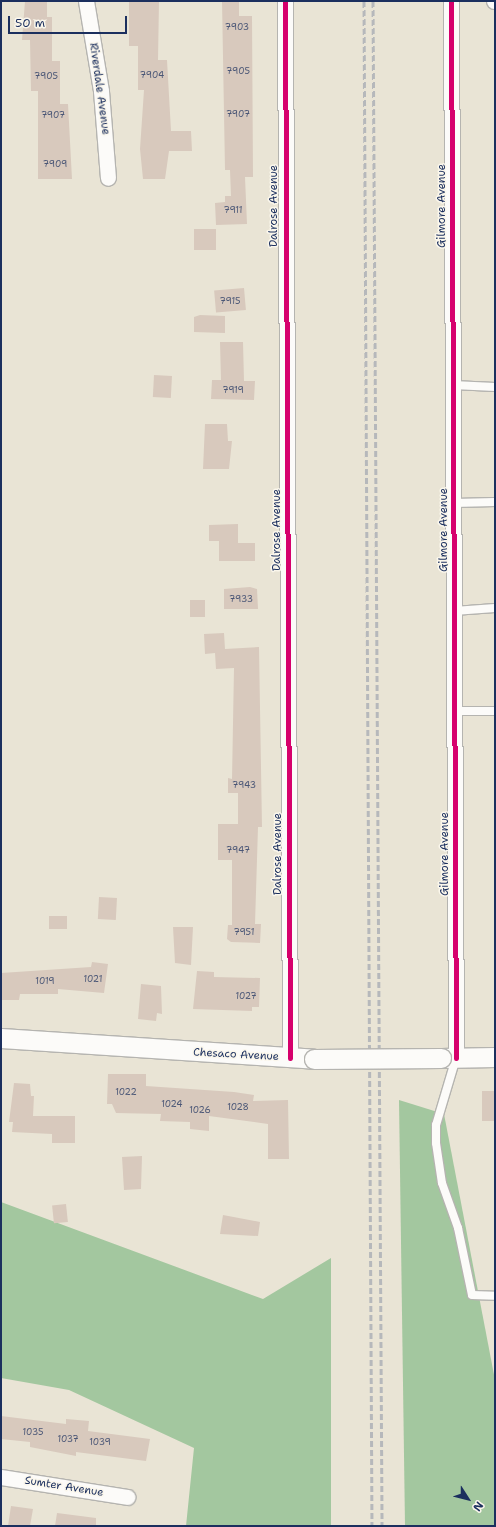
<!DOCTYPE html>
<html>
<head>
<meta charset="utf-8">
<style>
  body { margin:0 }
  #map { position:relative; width:496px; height:1527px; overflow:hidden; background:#e9e4d5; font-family:"Shantell Sans",sans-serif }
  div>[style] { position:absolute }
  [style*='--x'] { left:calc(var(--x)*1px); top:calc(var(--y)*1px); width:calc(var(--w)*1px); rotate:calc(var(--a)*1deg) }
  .forest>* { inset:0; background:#a3c79f }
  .building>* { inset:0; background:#d8c9bd; transform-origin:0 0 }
  .roads { filter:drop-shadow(1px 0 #b5b4b0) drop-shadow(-1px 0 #b5b4b0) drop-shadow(0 1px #b5b4b0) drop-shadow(0 -1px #b5b4b0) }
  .service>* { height:8px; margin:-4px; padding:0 4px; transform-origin:4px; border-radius:4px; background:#fcfbf9 }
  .minor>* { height:15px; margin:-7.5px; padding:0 7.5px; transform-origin:7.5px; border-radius:7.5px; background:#fcfbf9 }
  .tertiary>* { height:19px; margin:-9.5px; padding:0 9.5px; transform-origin:9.5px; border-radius:9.5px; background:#fcfbf9 }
  .rail>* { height:3px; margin-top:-1.5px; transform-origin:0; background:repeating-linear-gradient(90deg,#b6b8bb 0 6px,transparent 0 9px) }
  .bridges { filter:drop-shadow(1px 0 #b5b4b0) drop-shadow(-1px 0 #b5b4b0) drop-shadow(0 1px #b5b4b0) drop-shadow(0 -1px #b5b4b0) }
  .tertiary-bridge>* { height:19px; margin:-9.5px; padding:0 9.5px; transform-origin:9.5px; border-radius:9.5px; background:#fcfbf9 }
  .cycleway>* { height:5px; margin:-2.5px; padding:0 2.5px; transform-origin:2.5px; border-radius:2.5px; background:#d6006c }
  span { translate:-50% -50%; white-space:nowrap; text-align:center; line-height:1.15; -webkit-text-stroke:3px #fbf7ec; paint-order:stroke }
  .number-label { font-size:9px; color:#4a5676 }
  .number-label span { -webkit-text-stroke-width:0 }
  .street-label { font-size:11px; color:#1b2f5e }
  .frame { position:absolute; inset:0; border:2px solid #1b2f5e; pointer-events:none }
  .north { position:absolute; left:448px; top:1479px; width:40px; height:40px; -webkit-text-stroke:3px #fbf7ec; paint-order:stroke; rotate:126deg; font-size:11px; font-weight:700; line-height:16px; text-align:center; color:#1b2f5e }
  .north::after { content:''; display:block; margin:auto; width:14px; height:18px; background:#1b2f5e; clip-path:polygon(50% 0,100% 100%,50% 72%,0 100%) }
  .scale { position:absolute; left:8px; top:16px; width:119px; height:18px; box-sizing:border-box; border:2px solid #1b2f5e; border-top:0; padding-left:5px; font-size:12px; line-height:14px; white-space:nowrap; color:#1b2f5e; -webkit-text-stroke:3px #fbf7ec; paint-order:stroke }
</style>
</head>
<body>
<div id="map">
  <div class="forest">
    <i style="clip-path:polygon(399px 1100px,444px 1114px,495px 1380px,495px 1526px,405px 1526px)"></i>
    <i style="clip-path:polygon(1px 1202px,263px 1299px,331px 1258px,331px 1526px,186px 1526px,194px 1448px,69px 1390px,1px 1378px)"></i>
  </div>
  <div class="building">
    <i style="clip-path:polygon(25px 1px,47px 1px,47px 17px,52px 17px,52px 61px,60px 61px,60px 104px,68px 104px,72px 179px,38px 179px,38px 91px,31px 91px,30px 40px,22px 40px)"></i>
    <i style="clip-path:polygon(129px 1px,159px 1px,158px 60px,167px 60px,171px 131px,191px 131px,192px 151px,169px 151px,165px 179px,143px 179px,140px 149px,144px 90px,138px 90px,138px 46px,129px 46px)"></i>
    <i style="clip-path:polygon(222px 1px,239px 1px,239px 16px,252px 16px,253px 177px,245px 177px,247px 224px,216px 225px,215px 203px,225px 202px,225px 196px,231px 196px,230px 170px,225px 170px)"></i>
    <i style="left:194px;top:229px;width:22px;height:21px"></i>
    <i style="left:244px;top:288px;width:22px;height:30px;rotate:85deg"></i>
    <i style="clip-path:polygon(200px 315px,225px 316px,225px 333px,194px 332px,194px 317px)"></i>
    <i style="clip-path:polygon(220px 342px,243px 342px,244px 381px,255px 381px,254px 400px,211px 399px,212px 380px,221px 380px)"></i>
    <i style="left:154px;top:375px;width:18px;height:22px;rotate:3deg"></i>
    <i style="clip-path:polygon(205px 424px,227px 424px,228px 441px,232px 441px,229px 469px,203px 469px)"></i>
    <i style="clip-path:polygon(238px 524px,238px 543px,255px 543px,255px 561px,219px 561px,219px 541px,209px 541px,209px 525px)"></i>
    <i style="clip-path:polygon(250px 587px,257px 589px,258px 609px,224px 609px,224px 589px)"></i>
    <i style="left:190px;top:600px;width:15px;height:17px"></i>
    <i style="clip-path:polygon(224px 633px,225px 649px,259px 647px,262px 827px,258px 827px,255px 924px,261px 924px,260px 943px,231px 942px,227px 939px,228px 925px,232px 925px,232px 860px,218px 860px,218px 824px,238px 824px,238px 793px,228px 793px,228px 778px,232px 779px,234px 668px,216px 669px,215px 653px,205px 654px,204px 634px)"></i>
    <i style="left:99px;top:897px;width:18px;height:22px;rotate:3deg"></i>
    <i style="left:49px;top:916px;width:18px;height:13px"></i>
    <i style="clip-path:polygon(173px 927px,193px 927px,191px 965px,175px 963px)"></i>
    <i style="clip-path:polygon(92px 962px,108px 964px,104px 993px,58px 989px,58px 994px,20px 994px,19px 1000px,1px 1000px,1px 973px,91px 967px)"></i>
    <i style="clip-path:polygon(197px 971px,214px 972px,214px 977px,260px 978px,259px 1007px,252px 1007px,252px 1011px,193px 1009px)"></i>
    <i style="clip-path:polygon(141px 984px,161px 986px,162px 1014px,157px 1013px,156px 1021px,138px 1019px)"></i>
    <i style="clip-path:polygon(108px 1074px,146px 1074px,146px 1086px,234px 1092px,254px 1095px,253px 1101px,288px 1100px,289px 1159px,268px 1159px,268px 1124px,209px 1116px,209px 1131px,190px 1129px,190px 1122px,160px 1121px,161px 1114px,116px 1113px,112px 1104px,107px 1104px)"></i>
    <i style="clip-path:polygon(14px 1083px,30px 1084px,31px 1096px,34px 1096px,33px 1116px,75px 1116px,75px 1143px,52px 1143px,52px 1134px,12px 1132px,13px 1122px,9px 1122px)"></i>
    <i style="left:482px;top:1091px;width:13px;height:30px"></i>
    <i style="clip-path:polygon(142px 1156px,141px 1189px,124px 1190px,122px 1157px)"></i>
    <i style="left:66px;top:1204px;width:18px;height:14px;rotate:84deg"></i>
    <i style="clip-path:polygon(223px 1215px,260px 1222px,258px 1236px,220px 1234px)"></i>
    <i style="clip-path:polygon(1px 1416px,66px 1424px,66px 1419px,89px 1421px,88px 1431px,150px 1439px,146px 1461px,76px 1452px,76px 1456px,30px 1447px,30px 1442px,1px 1439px)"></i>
    <i style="clip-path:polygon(11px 1506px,33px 1509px,30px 1526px,8px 1526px)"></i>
    <i style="clip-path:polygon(57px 1513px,96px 1518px,96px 1526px,55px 1526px)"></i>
  </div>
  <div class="roads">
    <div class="service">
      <i style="--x:453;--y:385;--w:42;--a:2.7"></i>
      <i style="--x:454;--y:503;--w:41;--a:-1.4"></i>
      <i style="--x:454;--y:611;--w:41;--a:-4.2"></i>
      <i style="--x:455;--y:711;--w:40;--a:0"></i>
      <i style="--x:456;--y:1058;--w:70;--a:106.6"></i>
      <i style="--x:436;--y:1125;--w:18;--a:90"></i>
      <i style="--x:436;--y:1143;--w:40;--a:81.5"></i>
      <i style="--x:442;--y:1183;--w:48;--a:70.4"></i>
      <i style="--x:458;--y:1228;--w:68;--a:78.2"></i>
      <i style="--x:472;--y:1295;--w:23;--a:2"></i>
    </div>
    <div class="minor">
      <i style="--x:86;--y:1;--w:91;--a:80.5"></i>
      <i style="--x:101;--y:91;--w:87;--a:85.4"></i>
      <i style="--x:285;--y:1;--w:1057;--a:89.73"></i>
      <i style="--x:451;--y:1;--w:1057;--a:89.73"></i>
      <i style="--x:494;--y:1;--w:1;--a:0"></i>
      <i style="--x:1;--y:1477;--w:128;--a:9"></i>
    </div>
    <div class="tertiary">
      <i style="--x:1;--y:1038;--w:314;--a:3.8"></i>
      <i style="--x:441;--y:1058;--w:54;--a:-1.1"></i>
    </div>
  </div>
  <div class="rail">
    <i style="--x:364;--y:1;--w:1525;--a:89.7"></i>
    <i style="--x:373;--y:1;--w:1525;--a:89.66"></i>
  </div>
  <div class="bridges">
    <div class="tertiary-bridge">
      <i style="--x:314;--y:1059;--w:127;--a:-0.5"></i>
    </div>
  </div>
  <div class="cycleway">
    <i style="--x:285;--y:1;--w:1057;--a:89.73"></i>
    <i style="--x:451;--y:1;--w:1057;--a:89.73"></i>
  </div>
  <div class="number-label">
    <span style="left:237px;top:27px">7903</span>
    <span style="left:238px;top:71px">7905</span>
    <span style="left:152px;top:75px">7904</span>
    <span style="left:46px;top:76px">7905</span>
    <span style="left:238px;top:114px">7907</span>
    <span style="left:53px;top:115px">7907</span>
    <span style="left:55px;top:164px">7909</span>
    <span style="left:233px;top:210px">7911</span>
    <span style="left:230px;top:301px">7915</span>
    <span style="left:233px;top:390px">7919</span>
    <span style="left:241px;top:599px">7933</span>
    <span style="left:244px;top:785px">7943</span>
    <span style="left:238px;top:850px">7947</span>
    <span style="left:244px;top:932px">7951</span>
    <span style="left:93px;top:979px">1021</span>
    <span style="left:45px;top:981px">1019</span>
    <span style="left:246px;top:996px">1027</span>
    <span style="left:126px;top:1092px">1022</span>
    <span style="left:172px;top:1104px">1024</span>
    <span style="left:238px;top:1107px">1028</span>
    <span style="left:200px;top:1110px">1026</span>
    <span style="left:33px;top:1432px">1035</span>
    <span style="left:68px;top:1439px">1037</span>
    <span style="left:100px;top:1442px">1039</span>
  </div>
  <div class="street-label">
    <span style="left:99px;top:89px;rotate:82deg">Riverdale Avenue</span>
    <span style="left:274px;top:206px;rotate:-90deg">Dalrose Avenue</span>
    <span style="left:442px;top:206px;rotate:-90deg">Gilmore Avenue</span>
    <span style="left:277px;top:530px;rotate:-90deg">Dalrose Avenue</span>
    <span style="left:444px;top:530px;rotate:-90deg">Gilmore Avenue</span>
    <span style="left:278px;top:854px;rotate:-90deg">Dalrose Avenue</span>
    <span style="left:445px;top:854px;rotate:-90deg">Gilmore Avenue</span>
    <span style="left:236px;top:1055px;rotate:3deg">Chesaco Avenue</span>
    <span style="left:64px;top:1487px;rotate:9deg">Sumter Avenue</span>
  </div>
  <div class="frame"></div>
  <div class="north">N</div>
  <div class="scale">50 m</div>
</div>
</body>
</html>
